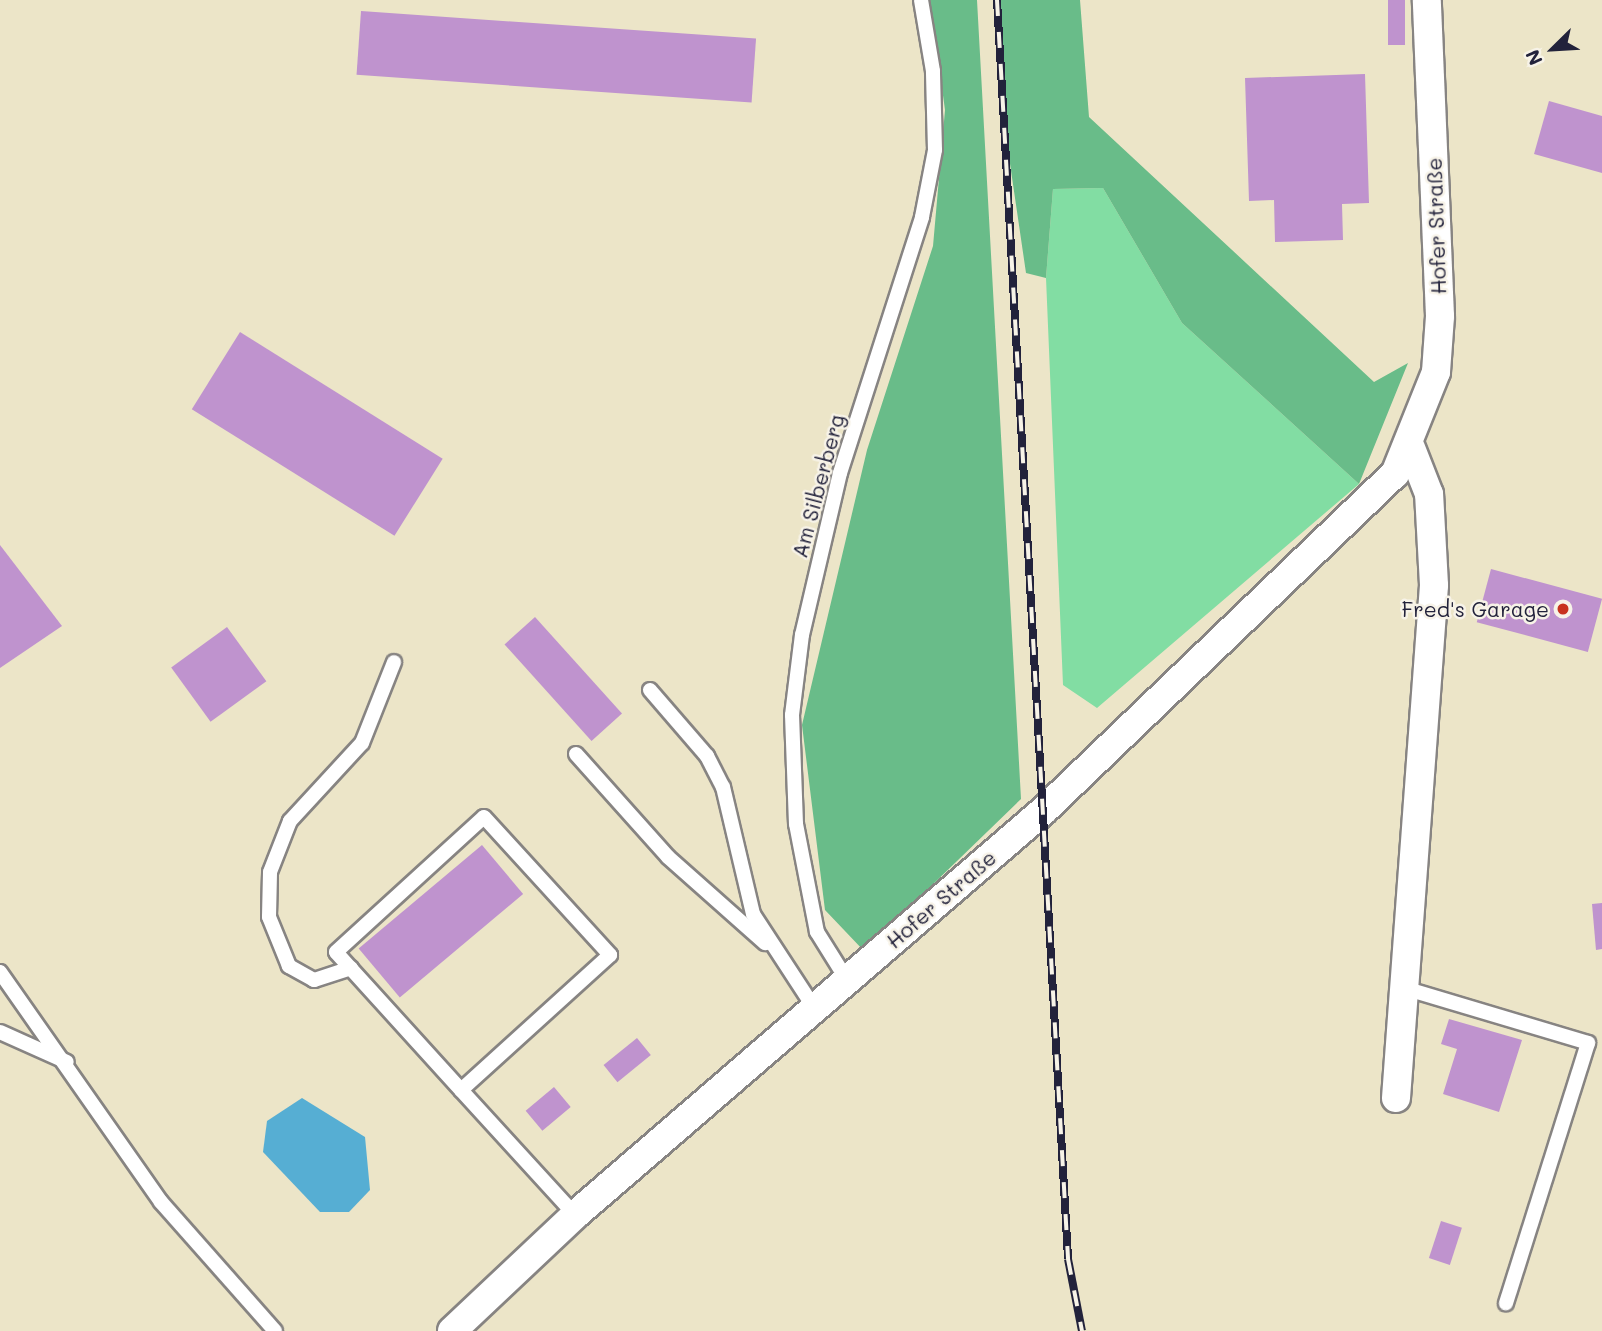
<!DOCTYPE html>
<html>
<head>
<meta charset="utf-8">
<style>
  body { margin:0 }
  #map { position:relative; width:1602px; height:1331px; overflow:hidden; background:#ece5c8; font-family:Mali,sans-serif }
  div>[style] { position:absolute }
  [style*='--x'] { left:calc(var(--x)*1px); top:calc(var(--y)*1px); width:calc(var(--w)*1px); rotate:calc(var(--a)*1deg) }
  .green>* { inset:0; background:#82dda3 }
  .forest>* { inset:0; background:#69bc89 }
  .water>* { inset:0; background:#56aed3 }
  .building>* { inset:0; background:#bf93ce; transform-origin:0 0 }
  .roads { filter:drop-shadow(2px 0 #878482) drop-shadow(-2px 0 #878482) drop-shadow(0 2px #878482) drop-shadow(0 -2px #878482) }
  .service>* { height:14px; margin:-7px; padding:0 7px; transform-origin:7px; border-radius:7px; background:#fff }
  .minor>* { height:28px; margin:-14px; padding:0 14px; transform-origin:14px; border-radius:14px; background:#fff }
  .rail>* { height:8px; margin-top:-4px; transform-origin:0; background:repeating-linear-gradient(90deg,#f7f3e8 0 16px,#22223b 0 32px); box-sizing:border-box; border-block:2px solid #22223b }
  .dots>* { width:19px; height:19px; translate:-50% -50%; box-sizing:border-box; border:4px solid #f7f3e8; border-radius:50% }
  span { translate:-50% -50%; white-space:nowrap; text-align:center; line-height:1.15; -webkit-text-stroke:5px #f7f3e8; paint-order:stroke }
  .street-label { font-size:21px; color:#22223b }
  .poi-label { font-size:21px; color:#22223b }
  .right { translate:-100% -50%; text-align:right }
  .north { position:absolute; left:1518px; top:14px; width:70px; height:70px; -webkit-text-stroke:5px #f7f3e8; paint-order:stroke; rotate:246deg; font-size:19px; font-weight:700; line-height:28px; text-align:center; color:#22223b }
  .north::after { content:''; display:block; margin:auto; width:24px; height:32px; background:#22223b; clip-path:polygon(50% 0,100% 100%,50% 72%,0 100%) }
</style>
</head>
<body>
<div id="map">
  <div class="green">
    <i style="clip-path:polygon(1103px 188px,1182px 323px,1359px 484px,1097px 708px,1063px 685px,1046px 278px,1053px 189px)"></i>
  </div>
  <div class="forest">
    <i style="clip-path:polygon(930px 0,977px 0,1021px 799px,864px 951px,825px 910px,802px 725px,867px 450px,933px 246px,945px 110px)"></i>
    <i style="clip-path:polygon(997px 0,1080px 0,1089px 117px,1374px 382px,1408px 363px,1359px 484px,1182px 323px,1103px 188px,1053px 189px,1046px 278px,1026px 273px,1003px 116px)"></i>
  </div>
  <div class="water">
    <i style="clip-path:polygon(302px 1098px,365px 1137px,370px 1190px,349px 1212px,320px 1212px,263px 1152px,267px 1121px)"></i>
  </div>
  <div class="building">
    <i style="left:1388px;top:0;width:17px;height:45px"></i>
    <i style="left:361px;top:11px;width:396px;height:64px;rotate:4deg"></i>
    <i style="clip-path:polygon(1365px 74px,1369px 203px,1342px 204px,1343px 240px,1275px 242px,1274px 200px,1249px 201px,1245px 78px)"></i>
    <i style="clip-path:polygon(1549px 101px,1602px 116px,1602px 173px,1534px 154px)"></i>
    <i style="left:240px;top:332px;width:239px;height:91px;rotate:32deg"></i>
    <i style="clip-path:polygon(0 545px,62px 626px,0 668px)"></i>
    <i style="left:1491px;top:569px;width:115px;height:55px;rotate:15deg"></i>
    <i style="left:535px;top:617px;width:130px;height:41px;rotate:48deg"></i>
    <i style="left:227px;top:627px;width:67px;height:69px;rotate:54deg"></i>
    <i style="left:482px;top:845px;width:64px;height:161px;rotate:50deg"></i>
    <i style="clip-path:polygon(1602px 903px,1602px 949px,1596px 950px,1592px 904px)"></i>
    <i style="clip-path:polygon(1449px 1019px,1522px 1040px,1499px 1112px,1443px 1094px,1457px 1049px,1441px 1044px)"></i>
    <i style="left:637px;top:1038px;width:22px;height:43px;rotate:51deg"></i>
    <i style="left:554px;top:1087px;width:26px;height:37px;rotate:50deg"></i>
    <i style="left:1441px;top:1221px;width:22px;height:39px;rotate:18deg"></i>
  </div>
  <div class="roads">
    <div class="service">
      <i style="--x:650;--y:690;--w:87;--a:49.2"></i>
      <i style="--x:707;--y:756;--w:35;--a:63"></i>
      <i style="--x:723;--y:787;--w:130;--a:76.7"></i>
      <i style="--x:753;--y:914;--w:113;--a:56.9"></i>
      <i style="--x:576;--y:754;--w:138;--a:48.2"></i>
      <i style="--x:668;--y:857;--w:130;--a:41.6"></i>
      <i style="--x:351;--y:968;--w:39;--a:162"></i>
      <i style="--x:314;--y:980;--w:29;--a:-151"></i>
      <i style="--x:289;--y:966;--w:53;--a:-112.2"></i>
      <i style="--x:269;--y:917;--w:45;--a:-88.7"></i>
      <i style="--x:270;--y:872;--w:55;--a:-68.6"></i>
      <i style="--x:290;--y:821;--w:106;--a:-47.3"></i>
      <i style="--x:362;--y:743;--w:87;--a:-68.4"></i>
      <i style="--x:0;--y:972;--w:281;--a:55"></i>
      <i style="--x:161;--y:1202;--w:172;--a:48.5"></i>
      <i style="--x:847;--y:980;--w:57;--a:-122"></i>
      <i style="--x:817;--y:932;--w:110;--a:-101"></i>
      <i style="--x:796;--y:824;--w:109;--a:-92.1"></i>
      <i style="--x:792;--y:715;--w:81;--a:-82.9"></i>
      <i style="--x:802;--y:635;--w:166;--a:-76.8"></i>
      <i style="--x:840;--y:473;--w:269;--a:-72.2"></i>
      <i style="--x:922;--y:217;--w:68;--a:-79"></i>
      <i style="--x:935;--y:150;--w:79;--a:-91.5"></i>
      <i style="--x:933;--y:71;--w:72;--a:-99.6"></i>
      <i style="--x:1404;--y:988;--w:192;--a:16.6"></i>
      <i style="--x:1588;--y:1043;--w:273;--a:107.5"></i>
      <i style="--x:0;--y:1032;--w:73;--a:24.1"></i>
      <i style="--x:461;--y:1090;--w:186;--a:-132.2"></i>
      <i style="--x:336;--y:952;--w:200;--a:-42.4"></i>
      <i style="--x:484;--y:817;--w:187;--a:47.6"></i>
      <i style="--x:610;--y:955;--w:201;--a:137.8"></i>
      <i style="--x:461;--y:1090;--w:169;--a:47.6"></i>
    </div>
    <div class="minor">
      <i style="--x:1396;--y:1098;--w:514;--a:-85.76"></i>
      <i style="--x:1434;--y:585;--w:91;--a:-93.1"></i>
      <i style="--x:1429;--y:494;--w:49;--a:-111.4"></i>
      <i style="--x:452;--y:1331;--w:169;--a:-43.3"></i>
      <i style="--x:575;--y:1215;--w:617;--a:-40.79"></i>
      <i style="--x:1042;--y:812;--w:489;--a:-43.8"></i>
      <i style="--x:1395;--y:474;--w:110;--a:-68.1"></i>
      <i style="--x:1436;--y:372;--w:56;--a:-85.9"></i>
      <i style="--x:1440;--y:316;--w:316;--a:-92.4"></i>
    </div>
  </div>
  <div class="rail">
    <i style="--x:997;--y:0;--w:1261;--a:86.77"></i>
    <i style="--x:1068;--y:1259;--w:73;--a:79"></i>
  </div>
  <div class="dots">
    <i style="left:1563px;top:609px;background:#c8321e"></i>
  </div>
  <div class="street-label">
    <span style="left:1436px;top:226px;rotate:-92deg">Hofer Straße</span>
    <span style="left:818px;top:486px;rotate:-75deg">Am Silberberg</span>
    <span style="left:941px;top:899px;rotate:-41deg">Hofer Straße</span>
  </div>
  <div class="poi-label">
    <span class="right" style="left:1549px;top:609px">Fred's Garage</span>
  </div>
  <div class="north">N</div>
</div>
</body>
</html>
